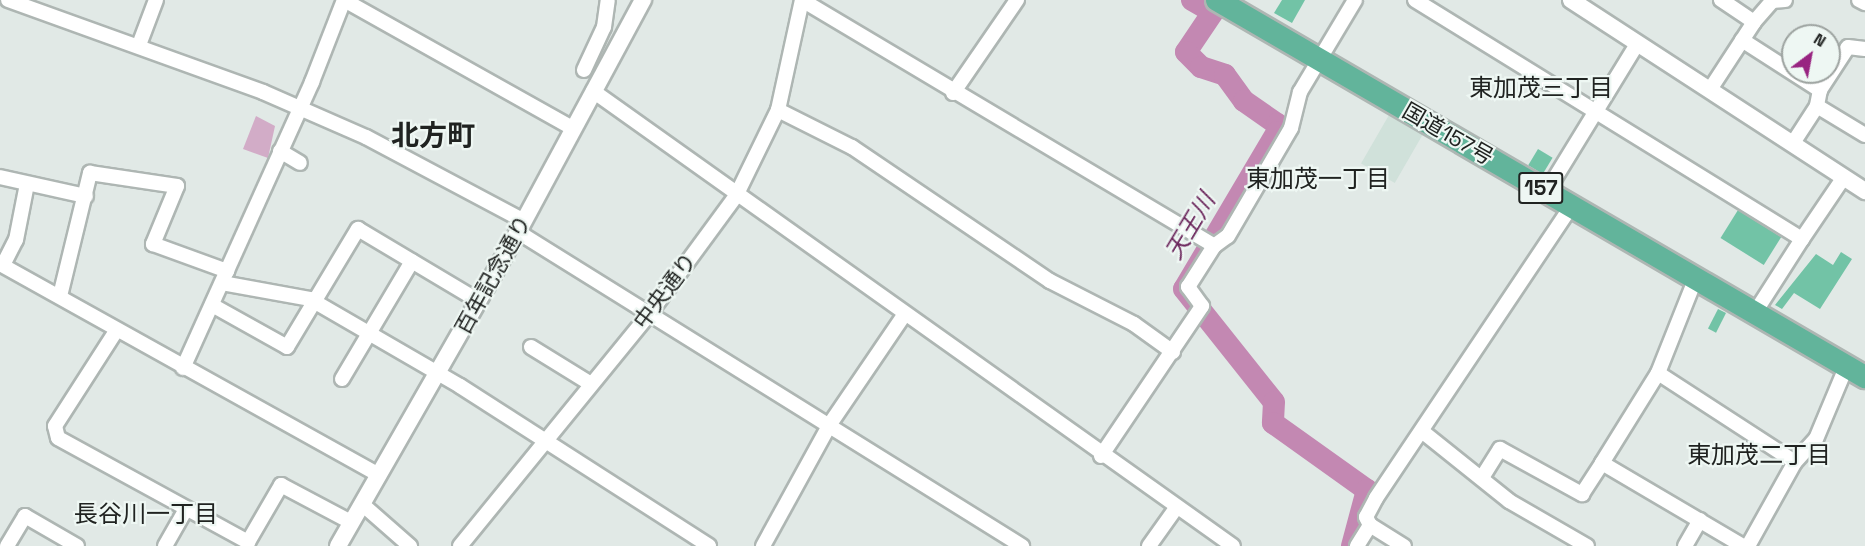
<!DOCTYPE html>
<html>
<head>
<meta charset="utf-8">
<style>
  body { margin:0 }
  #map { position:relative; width:1865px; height:546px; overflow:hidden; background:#e1e9e6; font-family:"Space Grotesk","Noto Sans JP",sans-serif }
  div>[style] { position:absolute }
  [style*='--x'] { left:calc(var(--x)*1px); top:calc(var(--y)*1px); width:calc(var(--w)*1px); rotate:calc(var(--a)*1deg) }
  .built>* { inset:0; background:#d0e1da; transform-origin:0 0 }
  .green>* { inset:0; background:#d2acc7 }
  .river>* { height:22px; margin:-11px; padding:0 11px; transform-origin:11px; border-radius:11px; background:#c388b2 }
  .building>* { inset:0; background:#72c3a6; transform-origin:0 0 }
  .roads { filter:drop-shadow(2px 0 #aeb6b3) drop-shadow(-2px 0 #aeb6b3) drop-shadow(0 2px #aeb6b3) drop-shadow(0 -2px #aeb6b3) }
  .minor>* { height:14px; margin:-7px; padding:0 7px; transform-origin:7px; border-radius:7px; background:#fff }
  .tertiary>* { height:16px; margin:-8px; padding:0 8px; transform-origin:8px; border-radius:8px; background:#fff }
  .trunk>* { height:22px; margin:-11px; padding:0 11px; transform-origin:11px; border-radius:11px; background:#62b49b }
  span { translate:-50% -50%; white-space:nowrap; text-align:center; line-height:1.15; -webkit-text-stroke:4.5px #eef7f3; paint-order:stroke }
  .shield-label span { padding:2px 4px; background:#eef7f3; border:2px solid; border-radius:4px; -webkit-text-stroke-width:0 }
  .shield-label { font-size:21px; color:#202321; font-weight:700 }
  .street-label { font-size:22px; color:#202321 }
  .neighbourhood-label { font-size:24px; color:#202321 }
  .water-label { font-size:24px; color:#6a255b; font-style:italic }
  .district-label { font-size:28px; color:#202321; font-weight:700 }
  .north { position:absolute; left:1781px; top:24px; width:60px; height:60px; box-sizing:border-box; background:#eef7f3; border:2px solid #9ca29f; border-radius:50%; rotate:32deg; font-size:16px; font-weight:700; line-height:24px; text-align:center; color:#202321 }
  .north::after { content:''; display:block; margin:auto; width:21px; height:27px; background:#982481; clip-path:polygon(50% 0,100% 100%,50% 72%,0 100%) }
</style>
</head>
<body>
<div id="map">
  <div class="built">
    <i style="left:1389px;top:115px;width:39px;height:56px;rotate:30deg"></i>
  </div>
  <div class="green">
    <i style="clip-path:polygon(256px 116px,275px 126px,268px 158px,243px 149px)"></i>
  </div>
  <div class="river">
    <i style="--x:1192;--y:0;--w:24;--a:30"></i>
    <i style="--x:1213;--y:12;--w:48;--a:124"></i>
    <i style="--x:1186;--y:52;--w:21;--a:45"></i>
    <i style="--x:1201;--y:67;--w:25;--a:18"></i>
    <i style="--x:1225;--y:75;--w:32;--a:54"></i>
    <i style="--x:1244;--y:101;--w:40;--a:34.9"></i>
    <i style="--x:1277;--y:124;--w:8;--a:90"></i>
    <i style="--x:1277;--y:132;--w:182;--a:120.6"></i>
    <i style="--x:1184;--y:289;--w:144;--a:51.5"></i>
    <i style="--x:1274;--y:402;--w:21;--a:93"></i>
    <i style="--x:1273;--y:423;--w:115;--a:35.5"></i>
    <i style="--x:1367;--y:490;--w:58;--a:105"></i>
  </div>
  <div class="building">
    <i style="clip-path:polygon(1282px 0,1305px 0,1292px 23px,1274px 13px)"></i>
    <i style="left:1538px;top:149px;width:17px;height:19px;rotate:31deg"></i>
    <i style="left:1738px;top:210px;width:51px;height:33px;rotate:32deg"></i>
    <i style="clip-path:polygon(1841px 252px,1852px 259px,1820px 309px,1794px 293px,1782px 309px,1775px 305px,1816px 254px,1833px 265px)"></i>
    <i style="left:1718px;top:309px;width:9px;height:22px;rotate:27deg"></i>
  </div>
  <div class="roads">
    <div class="minor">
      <i style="--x:8;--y:0;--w:271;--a:19.8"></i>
      <i style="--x:263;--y:92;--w:112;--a:23.6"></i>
      <i style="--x:366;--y:137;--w:179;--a:28"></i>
      <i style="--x:344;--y:0;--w:261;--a:29.3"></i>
      <i style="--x:802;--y:0;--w:480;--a:30.8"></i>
      <i style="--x:1415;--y:0;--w:455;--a:31.7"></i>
      <i style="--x:1802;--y:239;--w:89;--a:122.6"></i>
      <i style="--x:1859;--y:0;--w:7;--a:27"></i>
      <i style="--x:1754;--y:22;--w:28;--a:-49"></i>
      <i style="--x:1772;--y:1;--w:13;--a:-4"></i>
      <i style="--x:1742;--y:40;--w:93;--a:32.7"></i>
      <i style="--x:1820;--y:90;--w:51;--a:-56.9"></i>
      <i style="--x:1848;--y:47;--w:17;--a:7"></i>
      <i style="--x:139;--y:45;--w:48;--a:-69.3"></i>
      <i style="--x:584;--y:70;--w:47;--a:-65.1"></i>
      <i style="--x:604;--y:27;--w:27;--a:-82"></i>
      <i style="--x:1711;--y:88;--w:79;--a:-56.9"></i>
      <i style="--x:1754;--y:22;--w:40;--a:-146"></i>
      <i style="--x:1820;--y:90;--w:16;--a:101"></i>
      <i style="--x:1817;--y:106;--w:56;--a:31.1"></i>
      <i style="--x:593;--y:91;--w:785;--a:35.41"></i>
      <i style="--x:953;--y:93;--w:113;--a:-55.5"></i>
      <i style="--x:778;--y:110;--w:83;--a:26.6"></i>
      <i style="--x:852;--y:147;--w:239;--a:34.1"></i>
      <i style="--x:1050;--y:281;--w:94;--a:27.1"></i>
      <i style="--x:1134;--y:324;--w:48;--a:35.7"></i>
      <i style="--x:1793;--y:143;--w:44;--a:-57"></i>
      <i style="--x:280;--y:151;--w:23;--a:31"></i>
      <i style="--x:0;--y:177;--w:88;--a:12.5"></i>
      <i style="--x:1547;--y:191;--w:172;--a:-58.5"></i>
      <i style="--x:518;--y:232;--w:594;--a:31.92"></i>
      <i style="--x:1802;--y:239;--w:75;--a:-55.9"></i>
      <i style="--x:0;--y:264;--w:434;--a:29.1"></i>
      <i style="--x:3;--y:265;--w:28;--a:-63"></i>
      <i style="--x:16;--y:240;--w:57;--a:-78.9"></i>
      <i style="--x:1695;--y:280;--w:100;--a:111.7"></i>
      <i style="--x:1658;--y:373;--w:106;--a:121.9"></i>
      <i style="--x:1602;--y:463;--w:164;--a:30.5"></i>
      <i style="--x:222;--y:283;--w:89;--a:10.3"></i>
      <i style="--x:310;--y:299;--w:173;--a:30.1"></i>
      <i style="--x:460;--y:386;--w:296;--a:32.7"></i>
      <i style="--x:60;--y:296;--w:127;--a:-76.3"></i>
      <i style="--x:90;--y:173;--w:88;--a:8.5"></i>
      <i style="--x:177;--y:186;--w:63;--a:112.5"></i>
      <i style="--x:153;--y:244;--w:79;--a:20"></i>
      <i style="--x:212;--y:305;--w:86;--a:29.2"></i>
      <i style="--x:287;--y:347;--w:138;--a:-59"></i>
      <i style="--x:358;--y:229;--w:141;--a:30.8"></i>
      <i style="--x:116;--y:331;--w:113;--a:122.7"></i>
      <i style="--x:55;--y:426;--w:12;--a:76"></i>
      <i style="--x:58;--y:438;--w:217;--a:28.7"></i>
      <i style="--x:248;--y:542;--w:66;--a:-59.9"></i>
      <i style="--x:281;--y:485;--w:79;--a:27.9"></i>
      <i style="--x:531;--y:347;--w:70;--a:31.7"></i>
      <i style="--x:183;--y:368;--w:314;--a:-65.7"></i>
      <i style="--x:312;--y:82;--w:88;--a:-68.7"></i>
      <i style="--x:1658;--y:373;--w:163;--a:33"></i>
      <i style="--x:342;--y:379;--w:137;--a:-59.3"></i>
      <i style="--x:1423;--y:432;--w:110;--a:38.7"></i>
      <i style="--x:1509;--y:501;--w:90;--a:30"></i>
      <i style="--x:1101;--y:456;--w:181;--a:-56"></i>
      <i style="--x:1202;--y:306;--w:24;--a:-126"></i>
      <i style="--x:1188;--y:287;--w:49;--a:-57.6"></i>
      <i style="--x:1214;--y:246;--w:17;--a:-36"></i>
      <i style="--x:1228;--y:236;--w:125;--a:-59.7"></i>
      <i style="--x:1291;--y:128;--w:37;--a:-76"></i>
      <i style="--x:1300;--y:92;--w:107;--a:-59.1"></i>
      <i style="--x:1483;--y:476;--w:32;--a:-58"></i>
      <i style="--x:1500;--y:449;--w:94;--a:28.8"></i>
      <i style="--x:1582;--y:494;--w:37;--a:-57"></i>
      <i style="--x:362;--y:504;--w:64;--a:41.2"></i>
      <i style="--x:1370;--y:525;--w:9;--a:-117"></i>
      <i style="--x:1366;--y:517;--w:21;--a:-62"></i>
      <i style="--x:1376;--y:498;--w:354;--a:-56.2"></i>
      <i style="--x:7;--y:546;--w:35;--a:-59"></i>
      <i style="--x:25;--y:516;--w:60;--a:30"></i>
      <i style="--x:165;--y:546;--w:43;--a:-60.4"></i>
      <i style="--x:460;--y:546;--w:301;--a:-50.8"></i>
      <i style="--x:650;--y:313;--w:145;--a:-53.7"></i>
      <i style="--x:736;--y:196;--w:96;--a:-64"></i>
      <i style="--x:778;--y:110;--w:113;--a:-77.7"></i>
      <i style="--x:763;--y:546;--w:139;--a:-61.2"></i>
      <i style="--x:830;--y:424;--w:132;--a:-55.8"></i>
      <i style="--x:1149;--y:546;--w:47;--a:-54.6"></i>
      <i style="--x:1357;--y:546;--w:25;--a:-58"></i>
      <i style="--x:1370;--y:525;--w:40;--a:32"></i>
      <i style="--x:1685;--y:546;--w:30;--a:-60"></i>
      <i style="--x:1748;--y:546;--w:96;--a:-60.8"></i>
      <i style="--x:1795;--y:462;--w:31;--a:-48"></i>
      <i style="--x:1816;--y:439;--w:80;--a:-67.3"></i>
    </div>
    <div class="tertiary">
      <i style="--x:1571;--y:0;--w:351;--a:33"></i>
      <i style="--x:338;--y:546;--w:362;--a:-60.2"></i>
      <i style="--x:518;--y:232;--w:264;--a:-61.7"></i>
    </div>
    <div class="trunk">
      <i style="--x:1217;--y:0;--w:750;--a:30.19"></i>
    </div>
  </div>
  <div class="shield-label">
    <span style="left:1541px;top:188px">157</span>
  </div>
  <div class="street-label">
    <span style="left:1448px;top:134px;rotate:30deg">国道157号</span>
    <span style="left:493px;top:275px;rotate:-61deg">百年記念通り</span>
    <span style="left:665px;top:291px;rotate:-53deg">中央通り</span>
  </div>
  <div class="neighbourhood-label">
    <span style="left:1541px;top:88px">東加茂三丁目</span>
    <span style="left:1318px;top:179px">東加茂一丁目</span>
    <span style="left:1759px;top:455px">東加茂二丁目</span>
    <span style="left:146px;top:514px">長谷川一丁目</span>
  </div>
  <div class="water-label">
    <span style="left:1190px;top:226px;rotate:-59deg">天王川</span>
  </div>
  <div class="district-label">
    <span style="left:433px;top:135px">北方町</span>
  </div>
  <div class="north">N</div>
</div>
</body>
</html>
